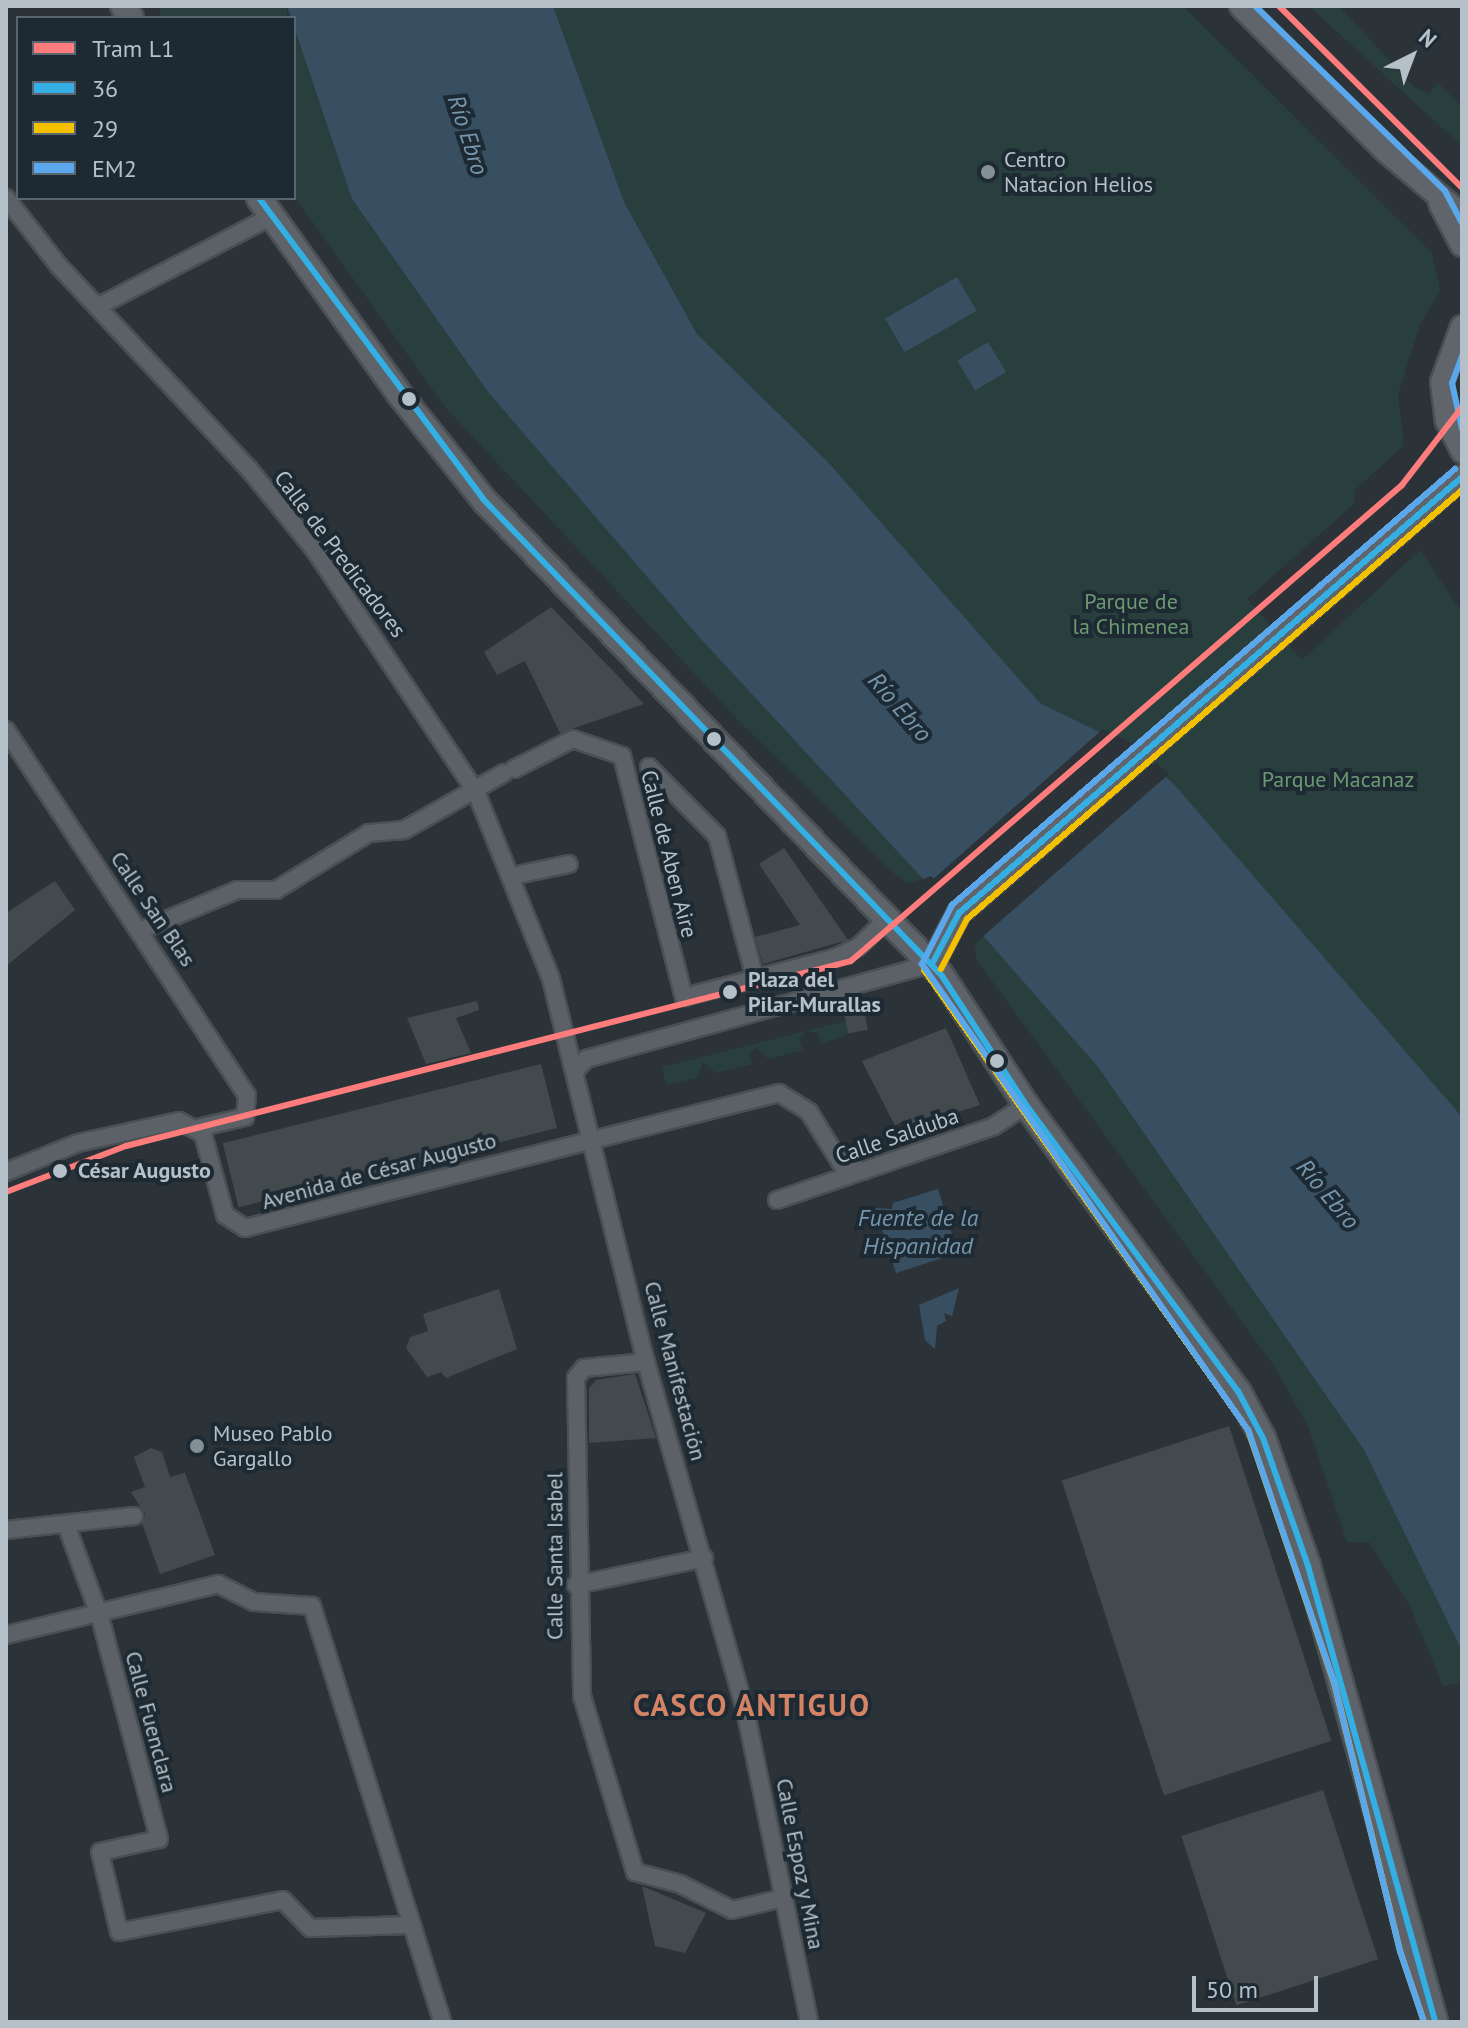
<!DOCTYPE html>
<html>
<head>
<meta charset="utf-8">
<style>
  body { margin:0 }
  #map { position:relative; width:1468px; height:2028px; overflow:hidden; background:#2b3338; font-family:"PT Sans",sans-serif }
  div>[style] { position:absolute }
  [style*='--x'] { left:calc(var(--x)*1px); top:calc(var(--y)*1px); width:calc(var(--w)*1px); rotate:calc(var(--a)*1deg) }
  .green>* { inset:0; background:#283f3e; transform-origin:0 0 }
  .water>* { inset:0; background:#384f61; transform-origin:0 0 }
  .pier>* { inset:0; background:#2b3338 }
  .building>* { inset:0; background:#434a4e; transform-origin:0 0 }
  .roads { filter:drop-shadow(2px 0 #494f53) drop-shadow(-2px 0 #494f53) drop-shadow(0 2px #494f53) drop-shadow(0 -2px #494f53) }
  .street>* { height:16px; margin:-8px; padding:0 8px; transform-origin:8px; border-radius:8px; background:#5b6166 }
  .secondary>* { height:22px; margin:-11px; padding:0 11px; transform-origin:11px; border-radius:11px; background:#5f656b }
  .primary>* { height:24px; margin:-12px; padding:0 12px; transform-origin:12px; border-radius:12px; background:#5d6368 }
  .bus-1>* { height:6px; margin:-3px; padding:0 3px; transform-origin:3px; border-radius:3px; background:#34afe3 }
  .bus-2>* { height:6px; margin:-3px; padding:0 3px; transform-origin:3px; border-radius:3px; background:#f4c100 }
  .bus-3>* { height:6px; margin:-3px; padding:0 3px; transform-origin:3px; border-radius:3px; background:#5aa8eb }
  .tram-1>* { height:6px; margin:-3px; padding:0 3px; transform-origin:3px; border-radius:3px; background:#fe7c7b }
  .dots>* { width:22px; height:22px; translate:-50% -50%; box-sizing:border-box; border:4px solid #1e2a33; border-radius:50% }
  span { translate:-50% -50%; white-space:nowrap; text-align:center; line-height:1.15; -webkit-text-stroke:8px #1e2a33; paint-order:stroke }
  .poi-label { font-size:22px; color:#b5c0c9 }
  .left { translate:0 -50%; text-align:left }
  .street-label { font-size:22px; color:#b5c0c9 }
  .park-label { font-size:22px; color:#6c9a70 }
  .stop-label { font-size:22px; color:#b5c0c9; font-weight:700 }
  .water-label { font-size:24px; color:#7596ac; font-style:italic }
  .district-label { font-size:30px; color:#d48465; font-weight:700; letter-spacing:2px }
  .frame { position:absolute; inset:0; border:8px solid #b5c0c9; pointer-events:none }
  .legend { position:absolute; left:16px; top:16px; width:280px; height:184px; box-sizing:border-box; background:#1e2a33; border:2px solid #5a666f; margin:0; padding:10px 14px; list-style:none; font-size:24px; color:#b5c0c9 }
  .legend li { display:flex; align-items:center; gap:16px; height:40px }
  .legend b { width:40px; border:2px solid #5a666f }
  .north { position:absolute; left:1372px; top:16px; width:80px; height:80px; -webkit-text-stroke:6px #1e2a33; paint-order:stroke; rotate:42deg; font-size:22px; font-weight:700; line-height:32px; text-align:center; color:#b5c0c9 }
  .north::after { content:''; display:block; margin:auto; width:28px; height:36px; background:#b5c0c9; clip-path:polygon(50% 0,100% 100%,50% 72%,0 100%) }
  .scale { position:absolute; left:1192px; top:1976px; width:126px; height:36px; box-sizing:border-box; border:4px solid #b5c0c9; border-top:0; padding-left:10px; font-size:24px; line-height:28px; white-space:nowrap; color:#b5c0c9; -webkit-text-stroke:6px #1e2a33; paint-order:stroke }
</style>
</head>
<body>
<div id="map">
  <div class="green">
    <i style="left:160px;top:6px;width:127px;height:14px"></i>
    <i style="clip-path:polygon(553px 6px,1183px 6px,1432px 253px,1440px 290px,1420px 325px,1398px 394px,1404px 445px,1355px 490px,1354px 504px,1247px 599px,1302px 660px,1420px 550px,1462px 613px,1462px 1119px,1132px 748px,1040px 703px,827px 461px,697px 334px,624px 202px)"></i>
    <i style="clip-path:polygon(1309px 6px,1339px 6px,1414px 87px,1429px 94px,1438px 83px,1462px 107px,1462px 146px)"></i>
    <i style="clip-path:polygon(294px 27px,352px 199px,488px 392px,698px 636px,923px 879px,908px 883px,896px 875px,737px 719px,445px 407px,294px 196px)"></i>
    <i style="clip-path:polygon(984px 936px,1098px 1067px,1364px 1450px,1462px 1651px,1462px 1682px,1443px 1686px,1410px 1606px,1369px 1542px,1347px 1542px,1308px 1426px,1272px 1363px,976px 959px,975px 944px)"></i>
    <i style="clip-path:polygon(846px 1021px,849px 1034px,821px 1044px,818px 1033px,806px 1031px,799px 1040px,803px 1050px,768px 1059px,757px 1047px,749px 1054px,752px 1064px,716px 1073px,703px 1062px,697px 1078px,666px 1085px,662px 1067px)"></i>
  </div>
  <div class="water">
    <i style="clip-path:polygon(287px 6px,553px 6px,624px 202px,697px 334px,827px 461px,1040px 703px,1132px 748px,1173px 783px,1456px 1110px,1462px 1119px,1462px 1651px,1364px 1450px,1098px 1067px,931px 876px,923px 879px,698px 636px,488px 392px,352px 199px)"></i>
    <i style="left:957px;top:277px;width:39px;height:83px;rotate:60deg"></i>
    <i style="left:988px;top:342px;width:35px;height:36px;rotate:59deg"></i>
    <i style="clip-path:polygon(938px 1189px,958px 1253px,896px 1273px,875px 1208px,892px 1209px,893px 1203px)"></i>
    <i style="clip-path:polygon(959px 1288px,952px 1316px,944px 1313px,946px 1321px,937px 1326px,935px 1349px,925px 1340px,919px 1305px)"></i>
  </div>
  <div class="pier">
    <i style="clip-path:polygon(1103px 729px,1134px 744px,1169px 774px,981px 938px,931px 881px)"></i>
  </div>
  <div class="building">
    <i style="clip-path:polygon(551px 607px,618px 676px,644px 704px,560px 733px,525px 661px,497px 675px,484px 652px)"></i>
    <i style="clip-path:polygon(784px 848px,848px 940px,763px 964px,755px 937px,800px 925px,759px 864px)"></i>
    <i style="clip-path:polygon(55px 881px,75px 910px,6px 966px,6px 913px)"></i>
    <i style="clip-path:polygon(477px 1001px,479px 1010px,456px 1018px,471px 1053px,426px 1064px,407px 1018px)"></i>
    <i style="left:864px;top:1010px;width:20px;height:20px;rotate:79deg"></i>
    <i style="clip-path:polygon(946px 1028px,980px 1105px,907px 1128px,903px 1121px,895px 1126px,862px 1061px)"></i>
    <i style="left:541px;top:1064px;width:66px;height:328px;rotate:76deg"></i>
    <i style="clip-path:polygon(499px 1289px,517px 1349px,446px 1378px,441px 1372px,427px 1377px,406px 1348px,410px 1337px,428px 1331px,423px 1314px)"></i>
    <i style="clip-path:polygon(635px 1374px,656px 1438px,589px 1443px,589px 1388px,596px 1380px)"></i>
    <i style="left:1229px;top:1426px;width:331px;height:176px;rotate:72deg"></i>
    <i style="clip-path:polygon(151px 1448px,162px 1452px,170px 1477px,185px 1473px,215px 1555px,160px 1574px,142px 1523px,145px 1514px,131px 1492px,145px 1487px,134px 1457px)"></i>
    <i style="left:1323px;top:1790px;width:178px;height:149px;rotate:72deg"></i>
    <i style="clip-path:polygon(642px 1886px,706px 1913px,685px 1953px,655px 1946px)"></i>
  </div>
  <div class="roads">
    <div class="street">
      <i style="--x:6;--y:198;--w:86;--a:52.1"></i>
      <i style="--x:59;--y:266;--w:278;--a:46.9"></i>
      <i style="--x:249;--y:469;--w:103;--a:50.9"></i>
      <i style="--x:314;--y:549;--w:292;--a:56.3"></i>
      <i style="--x:476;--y:792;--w:201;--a:68.1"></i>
      <i style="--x:551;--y:979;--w:395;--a:76.1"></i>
      <i style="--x:646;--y:1362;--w:366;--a:74.1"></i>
      <i style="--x:746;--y:1714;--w:314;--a:78.4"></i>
      <i style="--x:97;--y:307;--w:197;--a:-27.5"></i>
      <i style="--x:6;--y:730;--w:437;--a:56.6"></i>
      <i style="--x:247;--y:1095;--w:22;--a:95"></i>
      <i style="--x:245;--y:1117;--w:49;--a:167.1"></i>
      <i style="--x:649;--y:767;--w:97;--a:45.4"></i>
      <i style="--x:717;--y:836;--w:147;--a:75"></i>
      <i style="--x:514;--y:769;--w:66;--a:-27"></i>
      <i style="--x:573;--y:739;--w:52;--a:19.1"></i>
      <i style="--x:622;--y:756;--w:249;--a:75.6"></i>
      <i style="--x:684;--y:997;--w:155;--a:-14.6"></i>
      <i style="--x:834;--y:958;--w:26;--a:-25"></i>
      <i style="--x:858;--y:947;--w:40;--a:-44"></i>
      <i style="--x:512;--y:876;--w:58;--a:-11.9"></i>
      <i style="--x:142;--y:930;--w:103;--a:-22.8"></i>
      <i style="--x:237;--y:890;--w:39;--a:0"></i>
      <i style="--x:276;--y:890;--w:109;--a:-31.5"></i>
      <i style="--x:369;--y:833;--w:35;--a:-5"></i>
      <i style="--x:404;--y:830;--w:115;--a:-29.7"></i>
      <i style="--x:574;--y:1072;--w:18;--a:-47"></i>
      <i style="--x:586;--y:1059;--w:359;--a:-15.4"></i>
      <i style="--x:6;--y:1172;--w:78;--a:-21.9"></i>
      <i style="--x:78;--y:1143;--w:103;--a:-12.3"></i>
      <i style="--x:179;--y:1121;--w:27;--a:28"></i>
      <i style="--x:203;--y:1134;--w:84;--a:74.8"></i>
      <i style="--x:225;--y:1215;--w:24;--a:33"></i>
      <i style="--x:245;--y:1228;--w:551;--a:-14.19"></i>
      <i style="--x:779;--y:1093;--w:36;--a:32"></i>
      <i style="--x:809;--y:1112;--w:62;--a:58.1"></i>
      <i style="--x:842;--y:1165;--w:22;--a:16"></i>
      <i style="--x:777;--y:1200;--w:229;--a:-18.8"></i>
      <i style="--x:994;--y:1126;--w:38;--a:-33"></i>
      <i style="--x:646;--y:1362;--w:62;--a:174.5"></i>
      <i style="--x:584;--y:1368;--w:13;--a:129"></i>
      <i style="--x:576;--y:1378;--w:318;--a:88.9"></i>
      <i style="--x:582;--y:1696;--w:184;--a:73.2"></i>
      <i style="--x:635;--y:1872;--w:47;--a:14.9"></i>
      <i style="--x:680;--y:1884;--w:58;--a:26.6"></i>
      <i style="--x:732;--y:1910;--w:53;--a:-13"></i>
      <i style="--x:66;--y:1524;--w:99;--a:69.9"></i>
      <i style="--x:100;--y:1617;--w:230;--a:75.1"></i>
      <i style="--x:159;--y:1839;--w:60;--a:167.6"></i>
      <i style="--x:100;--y:1852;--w:82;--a:76.6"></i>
      <i style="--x:119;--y:1932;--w:167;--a:-11"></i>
      <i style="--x:283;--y:1900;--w:39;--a:46"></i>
      <i style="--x:310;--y:1928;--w:100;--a:-1.7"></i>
      <i style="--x:6;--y:1530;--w:129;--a:-6.2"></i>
      <i style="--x:576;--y:1585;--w:131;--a:-11.9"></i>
      <i style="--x:6;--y:1635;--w:218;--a:-13.5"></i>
      <i style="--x:218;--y:1584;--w:40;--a:26.6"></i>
      <i style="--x:254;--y:1602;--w:58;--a:3.9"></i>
      <i style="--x:312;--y:1606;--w:436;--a:72.6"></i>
    </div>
    <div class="secondary">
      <i style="--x:1241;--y:6;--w:205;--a:45"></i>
      <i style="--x:1386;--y:151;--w:99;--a:40.1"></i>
      <i style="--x:1440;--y:203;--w:47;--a:62.4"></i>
      <i style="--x:1462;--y:327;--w:59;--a:110"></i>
      <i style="--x:1442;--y:382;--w:39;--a:83"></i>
      <i style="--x:1447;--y:421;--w:34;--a:63"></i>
      <i style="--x:932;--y:964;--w:58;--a:-62.1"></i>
      <i style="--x:959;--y:913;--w:666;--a:-40.92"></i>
    </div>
    <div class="primary">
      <i style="--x:123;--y:6;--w:14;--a:56"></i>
      <i style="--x:259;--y:198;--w:242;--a:54.4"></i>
      <i style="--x:400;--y:395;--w:133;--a:51.4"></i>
      <i style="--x:483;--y:499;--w:662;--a:46.1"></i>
      <i style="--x:942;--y:976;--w:154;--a:56.9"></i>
      <i style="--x:1026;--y:1105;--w:356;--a:53.5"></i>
      <i style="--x:1238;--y:1391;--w:53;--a:62"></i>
      <i style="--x:1263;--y:1438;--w:136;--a:70.6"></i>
      <i style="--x:1308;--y:1566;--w:473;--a:74.4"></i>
    </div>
  </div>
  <div class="bus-1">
    <i style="--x:259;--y:198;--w:375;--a:53.3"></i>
    <i style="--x:483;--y:499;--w:662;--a:46.1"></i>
    <i style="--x:942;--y:976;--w:154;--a:56.9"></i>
    <i style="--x:1026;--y:1105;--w:356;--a:53.5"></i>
    <i style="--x:1238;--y:1391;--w:53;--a:62"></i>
    <i style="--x:1263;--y:1438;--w:136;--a:70.6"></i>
    <i style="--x:1308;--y:1566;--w:473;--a:74.4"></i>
    <i style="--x:932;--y:964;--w:58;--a:-62.1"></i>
    <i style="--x:959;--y:913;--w:666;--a:-40.92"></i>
  </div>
  <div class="bus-2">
    <i style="--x:941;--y:969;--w:56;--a:-62.5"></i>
    <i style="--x:967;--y:919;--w:655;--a:-40.91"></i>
    <i style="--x:924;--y:970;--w:563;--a:54.84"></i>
    <i style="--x:1248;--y:1430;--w:266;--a:71.2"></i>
    <i style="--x:1334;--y:1682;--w:277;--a:76.2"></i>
    <i style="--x:1400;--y:1951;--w:75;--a:71.3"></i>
  </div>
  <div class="bus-3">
    <i style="--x:1255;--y:6;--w:265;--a:44.2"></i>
    <i style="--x:1445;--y:191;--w:36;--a:62"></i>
    <i style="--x:1462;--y:356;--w:29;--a:110"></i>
    <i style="--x:1452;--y:383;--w:47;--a:77.7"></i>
    <i style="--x:1424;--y:2022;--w:75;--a:-108.7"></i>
    <i style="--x:1400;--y:1951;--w:277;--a:-103.8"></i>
    <i style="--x:1334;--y:1682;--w:266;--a:-108.8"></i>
    <i style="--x:1248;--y:1430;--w:569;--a:-124.98"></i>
    <i style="--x:922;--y:964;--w:66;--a:-63"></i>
    <i style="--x:952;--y:905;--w:666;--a:-40.92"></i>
  </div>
  <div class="tram-1">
    <i style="--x:1279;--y:6;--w:258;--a:44.8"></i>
    <i style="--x:6;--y:1192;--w:129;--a:-21"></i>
    <i style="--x:126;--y:1146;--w:748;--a:-14.31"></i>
    <i style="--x:851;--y:961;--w:728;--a:-40.82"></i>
    <i style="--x:1402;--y:485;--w:98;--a:-52.4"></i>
  </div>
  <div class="dots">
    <i style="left:988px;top:172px;background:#858f96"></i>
    <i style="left:409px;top:399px;background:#b5c0c9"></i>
    <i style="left:714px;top:739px;background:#b5c0c9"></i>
    <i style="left:730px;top:992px;background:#b5c0c9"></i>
    <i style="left:997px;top:1061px;background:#b5c0c9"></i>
    <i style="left:60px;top:1171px;background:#b5c0c9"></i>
    <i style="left:197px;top:1446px;background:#858f96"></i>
  </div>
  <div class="poi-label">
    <span class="left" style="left:1004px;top:172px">Centro<br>Natacion Helios</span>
    <span class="left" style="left:213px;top:1446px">Museo Pablo<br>Gargallo</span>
  </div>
  <div class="street-label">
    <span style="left:340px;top:554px;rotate:53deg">Calle de Predicadores</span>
    <span style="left:669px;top:854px;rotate:76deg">Calle de Aben Aire</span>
    <span style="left:153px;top:909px;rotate:56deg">Calle San Blas</span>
    <span style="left:897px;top:1136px;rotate:-19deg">Calle Salduba</span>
    <span style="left:379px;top:1171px;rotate:-15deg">Avenida de César Augusto</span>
    <span style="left:675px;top:1371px;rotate:75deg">Calle Manifestación</span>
    <span style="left:555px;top:1556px;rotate:-90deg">Calle Santa Isabel</span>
    <span style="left:151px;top:1722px;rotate:75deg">Calle Fuenclara</span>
    <span style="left:800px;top:1864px;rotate:79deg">Calle Espoz y Mina</span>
  </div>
  <div class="park-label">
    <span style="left:1131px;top:614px">Parque de<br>la Chimenea</span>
    <span style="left:1338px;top:780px">Parque Macanaz</span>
  </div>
  <div class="stop-label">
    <span class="left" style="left:748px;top:992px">Plaza del<br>Pilar-Murallas</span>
    <span class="left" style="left:78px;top:1171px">César Augusto</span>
  </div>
  <div class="water-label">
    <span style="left:468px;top:135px;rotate:72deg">Río Ebro</span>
    <span style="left:900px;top:707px;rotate:49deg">Río Ebro</span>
    <span style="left:1328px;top:1194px;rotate:50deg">Río Ebro</span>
    <span style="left:918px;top:1232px">Fuente de la<br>Hispanidad</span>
  </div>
  <div class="district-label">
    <span style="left:752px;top:1705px">CASCO ANTIGUO</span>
  </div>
  <div class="frame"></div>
  <ul class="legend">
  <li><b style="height:10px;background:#fe7c7b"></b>Tram L1</li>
  <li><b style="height:10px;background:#34afe3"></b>36</li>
  <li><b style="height:10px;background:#f4c100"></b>29</li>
  <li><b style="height:10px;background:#5aa8eb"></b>EM2</li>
  </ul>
  <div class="north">N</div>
  <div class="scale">50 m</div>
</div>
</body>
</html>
